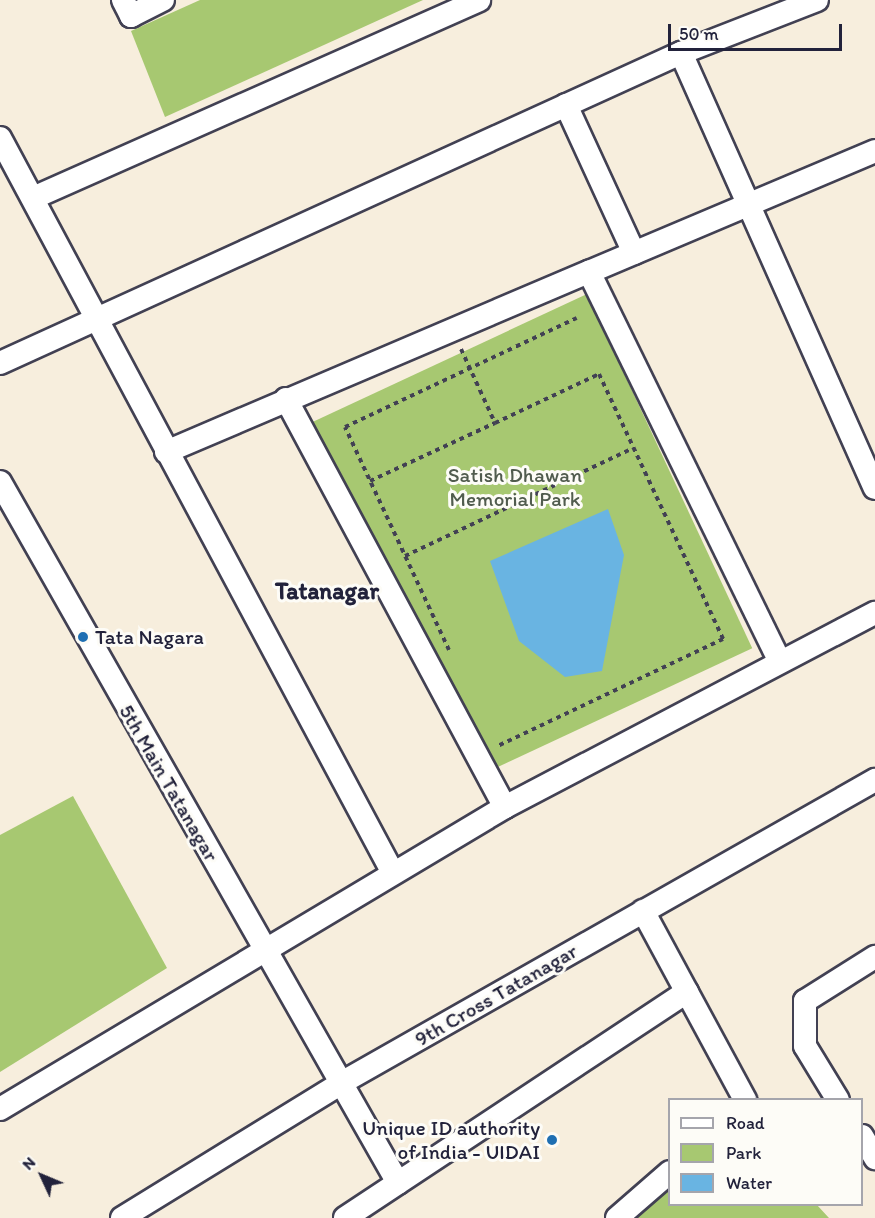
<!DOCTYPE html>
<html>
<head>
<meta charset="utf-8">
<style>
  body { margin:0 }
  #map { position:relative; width:875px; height:1218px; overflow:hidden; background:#f7eedd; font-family:Itim,sans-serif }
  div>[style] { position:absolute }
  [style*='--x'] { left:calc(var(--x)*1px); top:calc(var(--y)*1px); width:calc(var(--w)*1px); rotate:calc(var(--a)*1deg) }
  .green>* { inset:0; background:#a7c871; transform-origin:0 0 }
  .water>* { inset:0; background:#69b4e2 }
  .path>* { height:4px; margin-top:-2px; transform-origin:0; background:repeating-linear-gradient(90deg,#424153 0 4.5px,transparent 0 9px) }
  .roads { filter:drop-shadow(2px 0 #424153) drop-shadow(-2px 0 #424153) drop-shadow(0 2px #424153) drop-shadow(0 -2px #424153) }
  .minor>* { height:22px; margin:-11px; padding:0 11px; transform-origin:11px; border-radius:11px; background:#fff }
  .dots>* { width:16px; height:16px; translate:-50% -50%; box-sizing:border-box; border:3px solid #fdfcf7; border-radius:50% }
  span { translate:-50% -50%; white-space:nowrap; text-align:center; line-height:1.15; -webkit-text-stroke:6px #fdfcf7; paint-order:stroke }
  .park-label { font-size:21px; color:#515c4e }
  .poi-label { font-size:21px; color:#22223b }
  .left { translate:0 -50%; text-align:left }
  .right { translate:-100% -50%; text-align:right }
  .street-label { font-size:21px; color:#22223b }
  .quarter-label { font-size:24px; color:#22223b; font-weight:700 }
  .legend { position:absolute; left:668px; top:1098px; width:195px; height:108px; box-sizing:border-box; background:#fdfcf7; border:2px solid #a5a5ac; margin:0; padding:8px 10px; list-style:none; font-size:18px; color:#22223b }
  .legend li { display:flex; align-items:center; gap:12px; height:30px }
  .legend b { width:30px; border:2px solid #a5a5ac }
  .north { position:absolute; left:12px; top:1146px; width:60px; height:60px; -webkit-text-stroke:4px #fdfcf7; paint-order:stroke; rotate:314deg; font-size:16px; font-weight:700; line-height:24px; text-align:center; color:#22223b }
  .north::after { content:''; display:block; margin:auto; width:21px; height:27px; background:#22223b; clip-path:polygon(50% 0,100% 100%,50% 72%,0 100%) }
  .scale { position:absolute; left:668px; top:24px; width:174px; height:27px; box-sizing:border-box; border:3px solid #22223b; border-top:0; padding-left:8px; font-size:18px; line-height:21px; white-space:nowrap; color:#22223b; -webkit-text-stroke:4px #fdfcf7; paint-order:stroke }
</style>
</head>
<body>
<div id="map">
  <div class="green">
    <i style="clip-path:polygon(200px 0,423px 0,165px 117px,131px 31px)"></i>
    <i style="left:587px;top:294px;width:391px;height:304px;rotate:65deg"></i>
    <i style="clip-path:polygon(73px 796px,167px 968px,0 1072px,0 835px)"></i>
    <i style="clip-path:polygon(669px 1180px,670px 1204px,817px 1205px,829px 1218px,626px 1218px)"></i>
  </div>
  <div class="water">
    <i style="clip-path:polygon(608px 509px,624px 555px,602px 671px,565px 677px,519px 641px,490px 561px)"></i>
  </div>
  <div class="path">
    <i style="--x:461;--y:349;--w:81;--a:65.3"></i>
    <i style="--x:495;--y:423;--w:115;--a:-25.2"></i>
    <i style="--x:599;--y:374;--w:293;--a:64.9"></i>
    <i style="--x:723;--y:639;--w:251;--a:154.6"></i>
    <i style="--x:370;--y:481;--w:138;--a:-24.9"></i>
    <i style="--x:405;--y:556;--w:252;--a:-25.3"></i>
    <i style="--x:449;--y:650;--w:246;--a:-115"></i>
    <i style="--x:345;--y:427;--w:256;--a:-25.2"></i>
  </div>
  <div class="roads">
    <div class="minor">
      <i style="--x:123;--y:0;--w:18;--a:63"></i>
      <i style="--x:131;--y:16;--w:36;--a:-27"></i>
      <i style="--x:817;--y:0;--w:146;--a:158.7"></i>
      <i style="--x:681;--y:53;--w:476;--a:66"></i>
      <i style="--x:566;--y:105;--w:163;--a:65.3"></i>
      <i style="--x:0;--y:138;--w:833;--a:61.87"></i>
      <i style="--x:33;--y:198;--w:488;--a:-23.9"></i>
      <i style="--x:589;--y:272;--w:311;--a:-22.9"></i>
      <i style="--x:0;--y:363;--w:748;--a:-24.48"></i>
      <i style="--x:286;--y:399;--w:463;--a:61.8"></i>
      <i style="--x:166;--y:452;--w:460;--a:-23.1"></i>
      <i style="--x:589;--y:272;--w:432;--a:63.9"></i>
      <i style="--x:0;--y:482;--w:806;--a:60.41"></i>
      <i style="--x:643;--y:911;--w:215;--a:61.6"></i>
      <i style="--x:838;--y:1100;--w:63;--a:-121.4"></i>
      <i style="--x:805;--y:1046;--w:45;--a:-90"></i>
      <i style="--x:805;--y:1001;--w:83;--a:-32.2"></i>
      <i style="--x:0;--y:1109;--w:588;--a:-30.88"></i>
      <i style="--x:505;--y:807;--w:418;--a:-27.7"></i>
      <i style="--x:862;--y:1136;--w:26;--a:59"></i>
      <i style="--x:122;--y:1218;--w:259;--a:-31.6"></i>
      <i style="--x:343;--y:1082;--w:612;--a:-29.58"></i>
      <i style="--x:345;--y:1218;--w:410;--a:-33.5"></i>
      <i style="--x:617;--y:1218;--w:70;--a:-41"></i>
    </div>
  </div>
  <div class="dots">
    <i style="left:83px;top:637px;background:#1f6fb2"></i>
    <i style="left:552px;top:1140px;background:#1f6fb2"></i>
  </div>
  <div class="park-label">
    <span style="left:515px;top:487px">Satish Dhawan<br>Memorial Park</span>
  </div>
  <div class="poi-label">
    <span class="left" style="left:95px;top:637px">Tata Nagara</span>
    <span class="right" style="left:540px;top:1140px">Unique ID authority<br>of India - UIDAI</span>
  </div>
  <div class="street-label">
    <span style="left:169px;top:783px;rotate:60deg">5th Main Tatanagar</span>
    <span style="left:496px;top:995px;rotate:-30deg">9th Cross Tatanagar</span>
  </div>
  <div class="quarter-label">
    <span style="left:327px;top:591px">Tatanagar</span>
  </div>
  <ul class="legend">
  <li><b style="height:8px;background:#fff"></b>Road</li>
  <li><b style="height:16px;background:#a7c871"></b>Park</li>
  <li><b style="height:16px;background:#69b4e2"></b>Water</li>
  </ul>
  <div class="north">N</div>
  <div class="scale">50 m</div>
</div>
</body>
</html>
